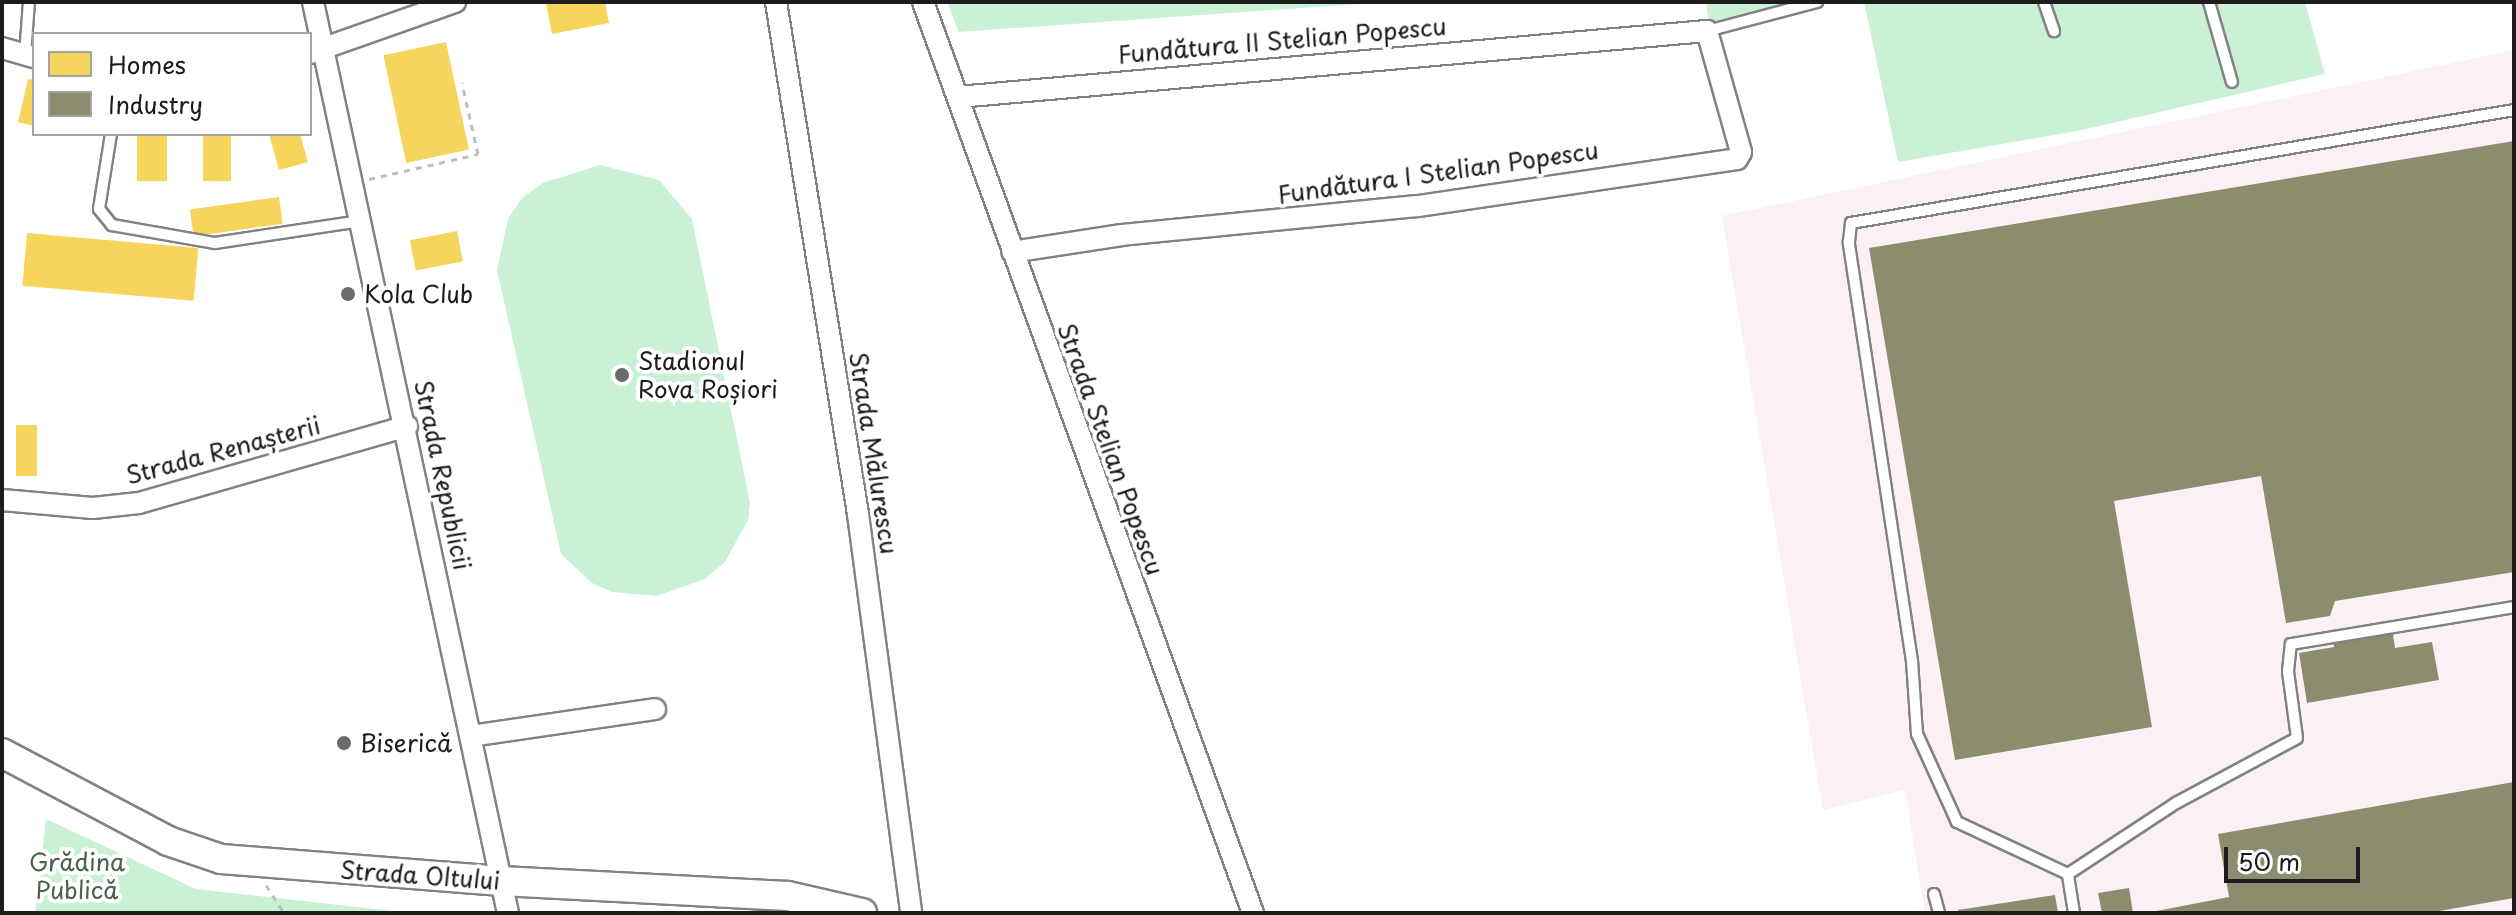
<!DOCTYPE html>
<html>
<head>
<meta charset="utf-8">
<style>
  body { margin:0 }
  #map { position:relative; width:2516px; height:915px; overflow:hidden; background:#fff; font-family:"Playpen Sans",sans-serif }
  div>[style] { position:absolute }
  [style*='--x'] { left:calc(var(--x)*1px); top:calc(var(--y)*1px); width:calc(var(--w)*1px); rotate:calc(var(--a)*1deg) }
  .built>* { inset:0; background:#fbf1f4 }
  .green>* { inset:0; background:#caf1d5 }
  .homes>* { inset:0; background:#f6d55c; transform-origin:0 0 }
  .industry>* { inset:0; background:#8c8c6e }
  .path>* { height:3px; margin-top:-1.5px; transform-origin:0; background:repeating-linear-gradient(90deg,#bebebe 0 6px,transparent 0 12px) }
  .roads { filter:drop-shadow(2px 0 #828282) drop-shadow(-2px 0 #828282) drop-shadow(0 2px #828282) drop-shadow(0 -2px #828282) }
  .lane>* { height:10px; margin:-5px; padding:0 5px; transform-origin:5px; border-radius:5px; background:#fff }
  .street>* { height:20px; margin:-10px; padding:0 10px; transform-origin:10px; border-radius:10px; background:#fff }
  .secondary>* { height:28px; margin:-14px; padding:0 14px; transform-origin:14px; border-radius:14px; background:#fff }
  .dots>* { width:22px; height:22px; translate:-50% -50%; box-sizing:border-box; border:4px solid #fff; border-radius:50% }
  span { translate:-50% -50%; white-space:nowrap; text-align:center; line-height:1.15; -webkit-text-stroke:8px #fff; paint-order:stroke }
  .street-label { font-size:24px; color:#1c1c1c }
  .poi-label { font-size:24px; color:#1c1c1c }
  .left { translate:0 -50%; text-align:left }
  .park-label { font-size:24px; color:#4a6250 }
  .frame { position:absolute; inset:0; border:4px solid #1c1c1c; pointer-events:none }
  .legend { position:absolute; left:32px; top:32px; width:280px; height:104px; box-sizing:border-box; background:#fff; border:2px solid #a4a4a4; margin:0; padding:10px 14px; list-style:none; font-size:24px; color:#1c1c1c }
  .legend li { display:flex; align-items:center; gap:16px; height:40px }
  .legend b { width:40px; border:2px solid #a4a4a4 }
  .scale { position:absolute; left:2224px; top:847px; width:136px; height:36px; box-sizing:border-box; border:4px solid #1c1c1c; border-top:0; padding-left:10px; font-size:24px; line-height:28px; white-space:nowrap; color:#1c1c1c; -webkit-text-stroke:6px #fff; paint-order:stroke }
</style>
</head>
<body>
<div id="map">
  <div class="built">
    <i style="clip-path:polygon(2514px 50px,2514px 913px,1925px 913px,1905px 790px,1823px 810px,1722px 216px)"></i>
  </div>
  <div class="green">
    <i style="clip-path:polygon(947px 2px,1388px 2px,959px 32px)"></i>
    <i style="clip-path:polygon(1706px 2px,1788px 2px,1709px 23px)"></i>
    <i style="clip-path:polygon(1864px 2px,2305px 2px,2325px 74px,2077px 131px,1898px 162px)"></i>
    <i style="clip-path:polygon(600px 165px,659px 180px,692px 219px,750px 503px,748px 520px,725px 562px,705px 579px,657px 596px,612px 592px,592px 583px,561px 554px,497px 270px,508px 219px,522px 198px,543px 183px)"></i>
    <i style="clip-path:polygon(46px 819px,196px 889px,411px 913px,35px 913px)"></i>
  </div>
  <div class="homes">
    <i style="clip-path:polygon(605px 2px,609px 23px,552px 34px,546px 3px)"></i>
    <i style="left:446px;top:42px;width:110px;height:64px;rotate:78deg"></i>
    <i style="clip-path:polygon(28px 79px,34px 80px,34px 126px,18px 122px)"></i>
    <i style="left:137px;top:134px;width:30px;height:47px"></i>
    <i style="left:203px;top:134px;width:28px;height:47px"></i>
    <i style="clip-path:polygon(269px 134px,300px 134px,308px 162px,279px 170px)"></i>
    <i style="left:279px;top:197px;width:27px;height:90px;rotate:82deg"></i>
    <i style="left:457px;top:231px;width:31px;height:48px;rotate:79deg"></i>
    <i style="left:27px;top:233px;width:172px;height:53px;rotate:5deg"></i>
    <i style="left:16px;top:425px;width:21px;height:51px"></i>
  </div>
  <div class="industry">
    <i style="clip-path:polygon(2514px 141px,2514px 572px,2335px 601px,2330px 616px,2286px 623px,2261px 476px,2114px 501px,2152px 727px,1955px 760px,1869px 248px)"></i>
    <i style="clip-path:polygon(2392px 627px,2395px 648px,2432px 642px,2439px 680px,2307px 703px,2299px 653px,2334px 647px,2333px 637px)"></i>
    <i style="clip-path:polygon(2514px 782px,2514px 898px,2428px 913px,2146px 913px,2229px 897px,2218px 834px)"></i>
    <i style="clip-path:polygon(2129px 888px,2133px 913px,2102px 913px,2098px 893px)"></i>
    <i style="clip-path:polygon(2055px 895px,2058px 913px,1959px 913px,1958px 910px)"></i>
  </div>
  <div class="path">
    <i style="--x:369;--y:179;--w:112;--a:-12.9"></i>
    <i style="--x:478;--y:154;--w:73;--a:-102.7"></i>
    <i style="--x:266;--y:885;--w:33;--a:57"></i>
  </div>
  <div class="roads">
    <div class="lane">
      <i style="--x:2044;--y:2;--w:31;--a:71"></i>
      <i style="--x:2209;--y:2;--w:83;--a:74"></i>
      <i style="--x:1707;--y:31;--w:114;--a:-14.8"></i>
      <i style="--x:25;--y:55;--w:53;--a:-85.7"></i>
      <i style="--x:111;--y:134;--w:76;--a:99.1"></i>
      <i style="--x:99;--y:209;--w:21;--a:51"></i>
      <i style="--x:112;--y:225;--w:105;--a:9.9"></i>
      <i style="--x:215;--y:243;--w:147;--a:-8.6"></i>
      <i style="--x:2068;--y:874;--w:129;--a:-33.3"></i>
      <i style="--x:2176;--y:803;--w:137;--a:-28.2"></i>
      <i style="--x:2297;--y:738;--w:68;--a:-97.7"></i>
      <i style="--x:2288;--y:671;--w:27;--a:-84"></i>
      <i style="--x:2291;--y:644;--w:226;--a:-9.4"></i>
      <i style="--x:1934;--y:894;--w:20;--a:75"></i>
      <i style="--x:2074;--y:913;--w:39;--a:-99"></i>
      <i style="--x:2068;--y:874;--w:123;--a:-154.9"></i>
      <i style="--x:1957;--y:822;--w:97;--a:-114.4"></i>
      <i style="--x:1917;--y:734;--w:73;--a:-93.9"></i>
      <i style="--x:1912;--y:661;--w:424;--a:-98.6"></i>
      <i style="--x:1849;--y:242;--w:19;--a:-84"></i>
      <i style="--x:1851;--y:223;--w:673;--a:-9.67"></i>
    </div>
    <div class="street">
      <i style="--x:313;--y:2;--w:932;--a:77.92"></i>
      <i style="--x:776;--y:2;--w:519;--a:80.9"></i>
      <i style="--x:858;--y:514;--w:403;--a:82.4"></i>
      <i style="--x:923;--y:2;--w:969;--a:70.09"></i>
      <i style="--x:2;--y:48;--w:33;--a:16"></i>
      <i style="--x:310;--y:53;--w:154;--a:-19.4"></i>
      <i style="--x:958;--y:97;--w:752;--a:-5.04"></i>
      <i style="--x:1707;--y:31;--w:126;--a:74.3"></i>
      <i style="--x:1741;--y:152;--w:8;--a:120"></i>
      <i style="--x:1737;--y:159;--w:323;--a:171.6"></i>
      <i style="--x:1417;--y:206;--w:296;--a:174.4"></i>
      <i style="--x:1122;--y:235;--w:111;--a:171.2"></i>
      <i style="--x:2;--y:500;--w:91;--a:5"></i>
      <i style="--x:93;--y:508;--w:46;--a:-6.2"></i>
      <i style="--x:139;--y:503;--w:279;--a:-16"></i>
      <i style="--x:471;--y:736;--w:186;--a:-8.3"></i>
    </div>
    <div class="secondary">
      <i style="--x:2;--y:753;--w:188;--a:27.9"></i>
      <i style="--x:168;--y:841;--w:56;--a:18.8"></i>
      <i style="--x:221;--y:859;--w:281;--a:4.5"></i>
      <i style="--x:501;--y:881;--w:287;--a:3"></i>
      <i style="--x:788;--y:896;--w:76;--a:12.9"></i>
    </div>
  </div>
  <div class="dots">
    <i style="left:348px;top:294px;background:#6b6b6b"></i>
    <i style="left:622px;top:375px;background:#6b6b6b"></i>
    <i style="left:344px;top:743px;background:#6b6b6b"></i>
  </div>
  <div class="street-label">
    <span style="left:1282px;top:40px;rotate:-5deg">Fundătura II Stelian Popescu</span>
    <span style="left:1438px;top:172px;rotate:-8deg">Fundătura I Stelian Popescu</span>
    <span style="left:1111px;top:449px;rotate:70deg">Strada Stelian Popescu</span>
    <span style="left:223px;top:450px;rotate:-15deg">Strada Renașterii</span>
    <span style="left:874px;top:453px;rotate:81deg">Strada Mălurescu</span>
    <span style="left:443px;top:475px;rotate:78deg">Strada Republicii</span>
    <span style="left:420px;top:875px;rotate:4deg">Strada Oltului</span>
  </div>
  <div class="poi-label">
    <span class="left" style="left:364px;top:294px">Kola Club</span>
    <span class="left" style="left:638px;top:375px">Stadionul<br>Rova Roșiori</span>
    <span class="left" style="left:360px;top:743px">Biserică</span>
  </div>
  <div class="park-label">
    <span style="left:77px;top:876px">Grădina<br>Publică</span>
  </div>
  <div class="frame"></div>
  <ul class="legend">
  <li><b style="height:22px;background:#f6d55c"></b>Homes</li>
  <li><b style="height:22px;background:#8c8c6e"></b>Industry</li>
  </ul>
  <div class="scale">50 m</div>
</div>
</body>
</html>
